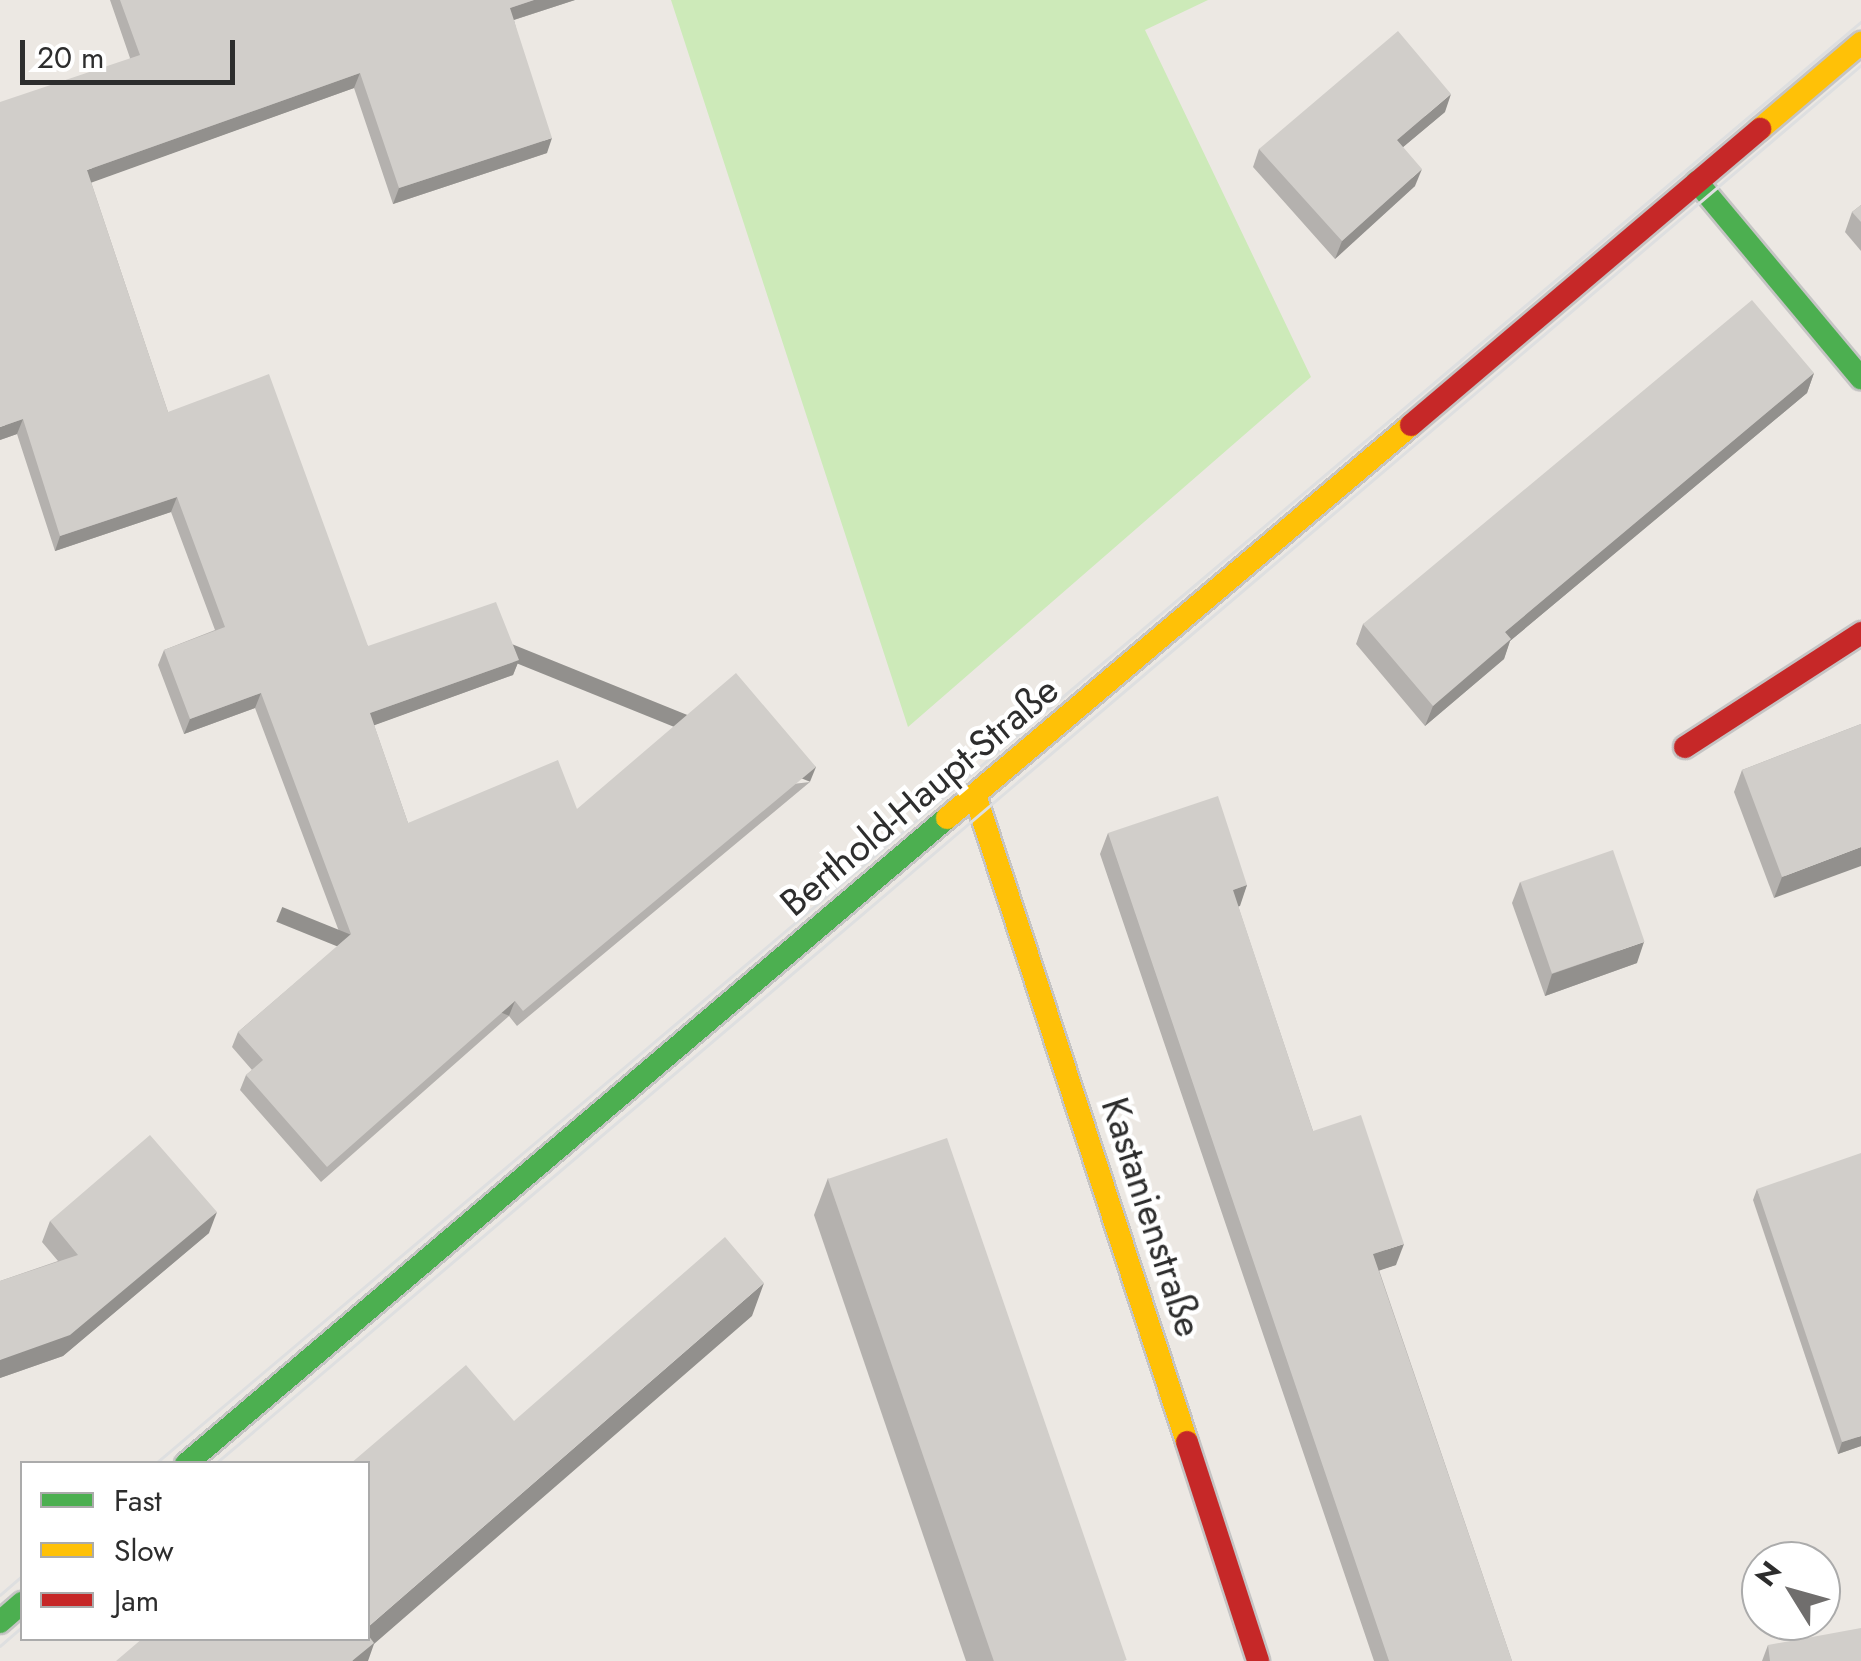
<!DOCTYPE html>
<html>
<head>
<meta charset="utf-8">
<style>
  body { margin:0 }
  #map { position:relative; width:1861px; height:1661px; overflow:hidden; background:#ece8e3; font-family:Jost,sans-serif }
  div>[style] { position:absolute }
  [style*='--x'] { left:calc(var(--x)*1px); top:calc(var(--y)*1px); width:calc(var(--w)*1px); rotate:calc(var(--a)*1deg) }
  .green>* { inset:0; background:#cdeab9 }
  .roads { filter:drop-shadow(2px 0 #c5c4c4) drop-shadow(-2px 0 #c5c4c4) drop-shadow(0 2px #c5c4c4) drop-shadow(0 -2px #c5c4c4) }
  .fast>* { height:22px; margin:-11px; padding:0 11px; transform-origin:11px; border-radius:11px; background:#4caf50 }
  .slow>* { height:22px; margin:-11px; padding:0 11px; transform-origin:11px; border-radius:11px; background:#ffc107 }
  .jam>* { height:22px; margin:-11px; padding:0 11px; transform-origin:11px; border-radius:11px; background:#c62828 }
  .tram>* { height:2.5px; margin:-1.25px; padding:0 1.25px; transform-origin:1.25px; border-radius:1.25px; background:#dedfe0 }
  .wall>* { inset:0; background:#b4b1ae }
  .shaded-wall>* { inset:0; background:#92908d; transform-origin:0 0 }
  .building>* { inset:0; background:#d1ceca; transform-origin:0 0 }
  span { translate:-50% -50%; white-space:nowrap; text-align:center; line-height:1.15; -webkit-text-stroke:9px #fff; paint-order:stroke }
  .street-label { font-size:38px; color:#2d2d2d }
  .legend { position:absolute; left:20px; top:1461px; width:350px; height:180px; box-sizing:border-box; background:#fff; border:2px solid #ababab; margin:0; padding:12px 18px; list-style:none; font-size:30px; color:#2d2d2d }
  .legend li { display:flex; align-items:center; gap:20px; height:50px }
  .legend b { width:50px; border:2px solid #ababab }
  .north { position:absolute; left:1741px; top:1541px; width:100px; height:100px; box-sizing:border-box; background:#fff; border:2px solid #ababab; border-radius:50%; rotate:307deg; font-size:28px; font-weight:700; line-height:40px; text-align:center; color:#2d2d2d }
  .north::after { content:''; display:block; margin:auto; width:35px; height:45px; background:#706e6d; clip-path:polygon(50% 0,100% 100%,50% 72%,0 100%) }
  .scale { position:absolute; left:20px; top:40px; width:215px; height:45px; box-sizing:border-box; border:5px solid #2d2d2d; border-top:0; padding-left:12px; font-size:30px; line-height:35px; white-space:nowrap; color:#2d2d2d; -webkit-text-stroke:8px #fff; paint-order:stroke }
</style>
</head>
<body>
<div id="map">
  <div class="green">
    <i style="clip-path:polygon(671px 0,1208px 0,1145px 30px,1311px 377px,908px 727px)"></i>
  </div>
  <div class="roads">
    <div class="fast">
      <i style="--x:1697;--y:182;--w:256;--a:50.1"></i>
      <i style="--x:186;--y:1464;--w:998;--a:-40.33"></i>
      <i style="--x:0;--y:1622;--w:29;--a:-41"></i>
    </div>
    <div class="slow">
      <i style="--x:1760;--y:129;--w:133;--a:-40.4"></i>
      <i style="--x:975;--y:795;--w:681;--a:71.86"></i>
      <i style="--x:947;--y:818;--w:608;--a:-40.26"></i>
    </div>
    <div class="jam">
      <i style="--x:1411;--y:425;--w:458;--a:-40.3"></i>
      <i style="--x:1685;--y:747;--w:210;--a:-32.9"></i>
      <i style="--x:1187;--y:1442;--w:230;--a:72"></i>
    </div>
  </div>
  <div class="tram">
    <i style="--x:155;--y:1464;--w:2234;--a:-40.21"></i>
    <i style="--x:215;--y:1464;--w:2160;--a:-40.36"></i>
    <i style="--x:0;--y:1595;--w:29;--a:-41"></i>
    <i style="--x:0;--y:1646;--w:29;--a:-41"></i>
  </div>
  <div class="wall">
    <i style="clip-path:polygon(110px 0,575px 0,514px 20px,547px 153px,393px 204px,354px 88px,91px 182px,168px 412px,368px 646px,519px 660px,513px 675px,374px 725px,408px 823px,577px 809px,810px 782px,517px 1026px,509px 1016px,321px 1182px,240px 1090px,246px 1075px,252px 1070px,232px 1047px,238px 1032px,343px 942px,255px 708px,184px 734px,158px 665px,164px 650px,215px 630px,171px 512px,55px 551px,17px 434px,0 440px,130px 58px)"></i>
    <i style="clip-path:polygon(1445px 112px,1403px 147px,1415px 186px,1335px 259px,1253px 167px,1259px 149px)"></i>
    <i style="clip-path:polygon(1861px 205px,1861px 251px,1845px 232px,1852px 212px)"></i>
    <i style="clip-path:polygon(1814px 373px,1807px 393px,1510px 641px,1504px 659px,1425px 726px,1356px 644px,1363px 624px)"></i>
    <i style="clip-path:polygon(1861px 724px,1774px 898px,1734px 792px,1742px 770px)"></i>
    <i style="clip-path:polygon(1108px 833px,1247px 885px,1238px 906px,1313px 1131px,1396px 1265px,1379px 1270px,1512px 1661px,1374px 1661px,1100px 854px)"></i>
    <i style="clip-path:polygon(1520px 882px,1637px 963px,1545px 996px,1512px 903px)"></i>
    <i style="clip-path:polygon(828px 1178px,1124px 1661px,966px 1661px,814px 1215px)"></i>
    <i style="clip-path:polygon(1757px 1189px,1861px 1446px,1838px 1454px,1753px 1200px)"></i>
    <i style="clip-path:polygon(50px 1221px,209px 1233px,63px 1356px,0 1378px,0 1281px,58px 1261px,42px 1242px)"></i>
    <i style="clip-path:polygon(1768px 1645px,1861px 1661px,1762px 1661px)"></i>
  </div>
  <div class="shaded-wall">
    <i style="clip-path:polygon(534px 0,575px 0,504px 23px,510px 8px)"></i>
    <i style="clip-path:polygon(360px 73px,354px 88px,82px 186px,87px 170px)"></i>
    <i style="clip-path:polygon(1451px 94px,1445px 112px,1390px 158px,1397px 140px)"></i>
    <i style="clip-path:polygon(552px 138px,547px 153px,393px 204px,399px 188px)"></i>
    <i style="clip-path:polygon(1422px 169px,1415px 186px,1335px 259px,1342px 241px)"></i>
    <i style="clip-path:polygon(1814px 373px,1807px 393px,1510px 641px,1504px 659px,1425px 726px,1433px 706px,1505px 632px)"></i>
    <i style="clip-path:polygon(23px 419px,17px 434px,0 440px,0 427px)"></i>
    <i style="clip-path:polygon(177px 497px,171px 512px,55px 551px,60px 536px)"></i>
    <i style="clip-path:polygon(519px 660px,513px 675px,364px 729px,370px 713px)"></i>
    <i style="clip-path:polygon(261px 693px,255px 708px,184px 734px,190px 719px)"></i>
    <i style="left:816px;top:767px;width:16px;height:381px;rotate:112deg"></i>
    <i style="clip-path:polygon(1861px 847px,1861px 866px,1774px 898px,1782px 877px)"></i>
    <i style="clip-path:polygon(1247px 885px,1240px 906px,1225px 911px,1233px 890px)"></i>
    <i style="clip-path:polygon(1644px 942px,1637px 963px,1545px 996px,1552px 974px)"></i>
    <i style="left:515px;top:1001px;width:16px;height:251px;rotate:112deg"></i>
    <i style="clip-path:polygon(217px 1212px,209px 1233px,63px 1356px,0 1378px,0 1360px)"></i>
    <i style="clip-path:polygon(1404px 1244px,1396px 1265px,1366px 1275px,1373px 1254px)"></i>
    <i style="clip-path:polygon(764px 1283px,752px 1316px,374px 1644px,368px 1661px,352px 1661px,368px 1638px,368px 1627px)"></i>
    <i style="clip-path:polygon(1861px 1436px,1861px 1446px,1838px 1454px,1842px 1442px)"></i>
  </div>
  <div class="building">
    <i style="clip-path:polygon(120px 0,534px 0,510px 8px,552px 138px,399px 188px,360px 73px,87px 170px,168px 412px,269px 374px,368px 646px,496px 602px,519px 660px,370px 713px,408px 823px,558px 760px,577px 809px,736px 673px,816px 767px,523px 1011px,515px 1001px,327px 1167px,246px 1075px,263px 1060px,238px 1032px,351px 934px,261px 693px,190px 719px,164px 650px,225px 627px,177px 497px,60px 536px,23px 419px,0 427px,0 102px,140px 55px)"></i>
    <i style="clip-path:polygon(1398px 31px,1451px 94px,1397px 140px,1422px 169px,1342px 241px,1259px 149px)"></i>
    <i style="clip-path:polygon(1861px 205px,1861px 222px,1852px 212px)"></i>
    <i style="clip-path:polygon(1752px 300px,1814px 373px,1505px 632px,1511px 639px,1433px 706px,1363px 624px)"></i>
    <i style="clip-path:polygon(1861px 724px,1861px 847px,1782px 877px,1742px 770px)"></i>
    <i style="clip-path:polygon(1218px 796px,1247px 885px,1233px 890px,1313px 1131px,1361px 1115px,1404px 1244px,1373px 1254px,1512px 1661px,1389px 1661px,1108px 833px)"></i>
    <i style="left:1613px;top:850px;width:97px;height:98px;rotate:71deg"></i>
    <i style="clip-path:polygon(150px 1135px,217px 1212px,70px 1335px,0 1360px,0 1281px,78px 1255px,50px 1221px)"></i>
    <i style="left:947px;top:1138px;width:552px;height:126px;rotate:71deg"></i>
    <i style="clip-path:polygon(1861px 1153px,1861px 1436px,1842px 1442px,1757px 1189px)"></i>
    <i style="clip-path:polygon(725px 1237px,764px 1283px,368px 1627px,368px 1464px,350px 1464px,466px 1365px,514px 1421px)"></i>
    <i style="clip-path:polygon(1861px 1628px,1861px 1661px,1770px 1661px,1768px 1645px)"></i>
    <i style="clip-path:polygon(368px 1635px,374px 1643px,352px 1661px,116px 1661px,143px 1638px,368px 1638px)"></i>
  </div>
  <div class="street-label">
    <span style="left:919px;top:796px;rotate:-40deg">Berthold-Haupt-Straße</span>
    <span style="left:1152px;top:1217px;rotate:72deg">Kastanienstraße</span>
  </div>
  <ul class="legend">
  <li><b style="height:12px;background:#4caf50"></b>Fast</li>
  <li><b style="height:12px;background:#ffc107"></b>Slow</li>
  <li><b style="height:12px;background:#c62828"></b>Jam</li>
  </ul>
  <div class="north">N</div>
  <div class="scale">20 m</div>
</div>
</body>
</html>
